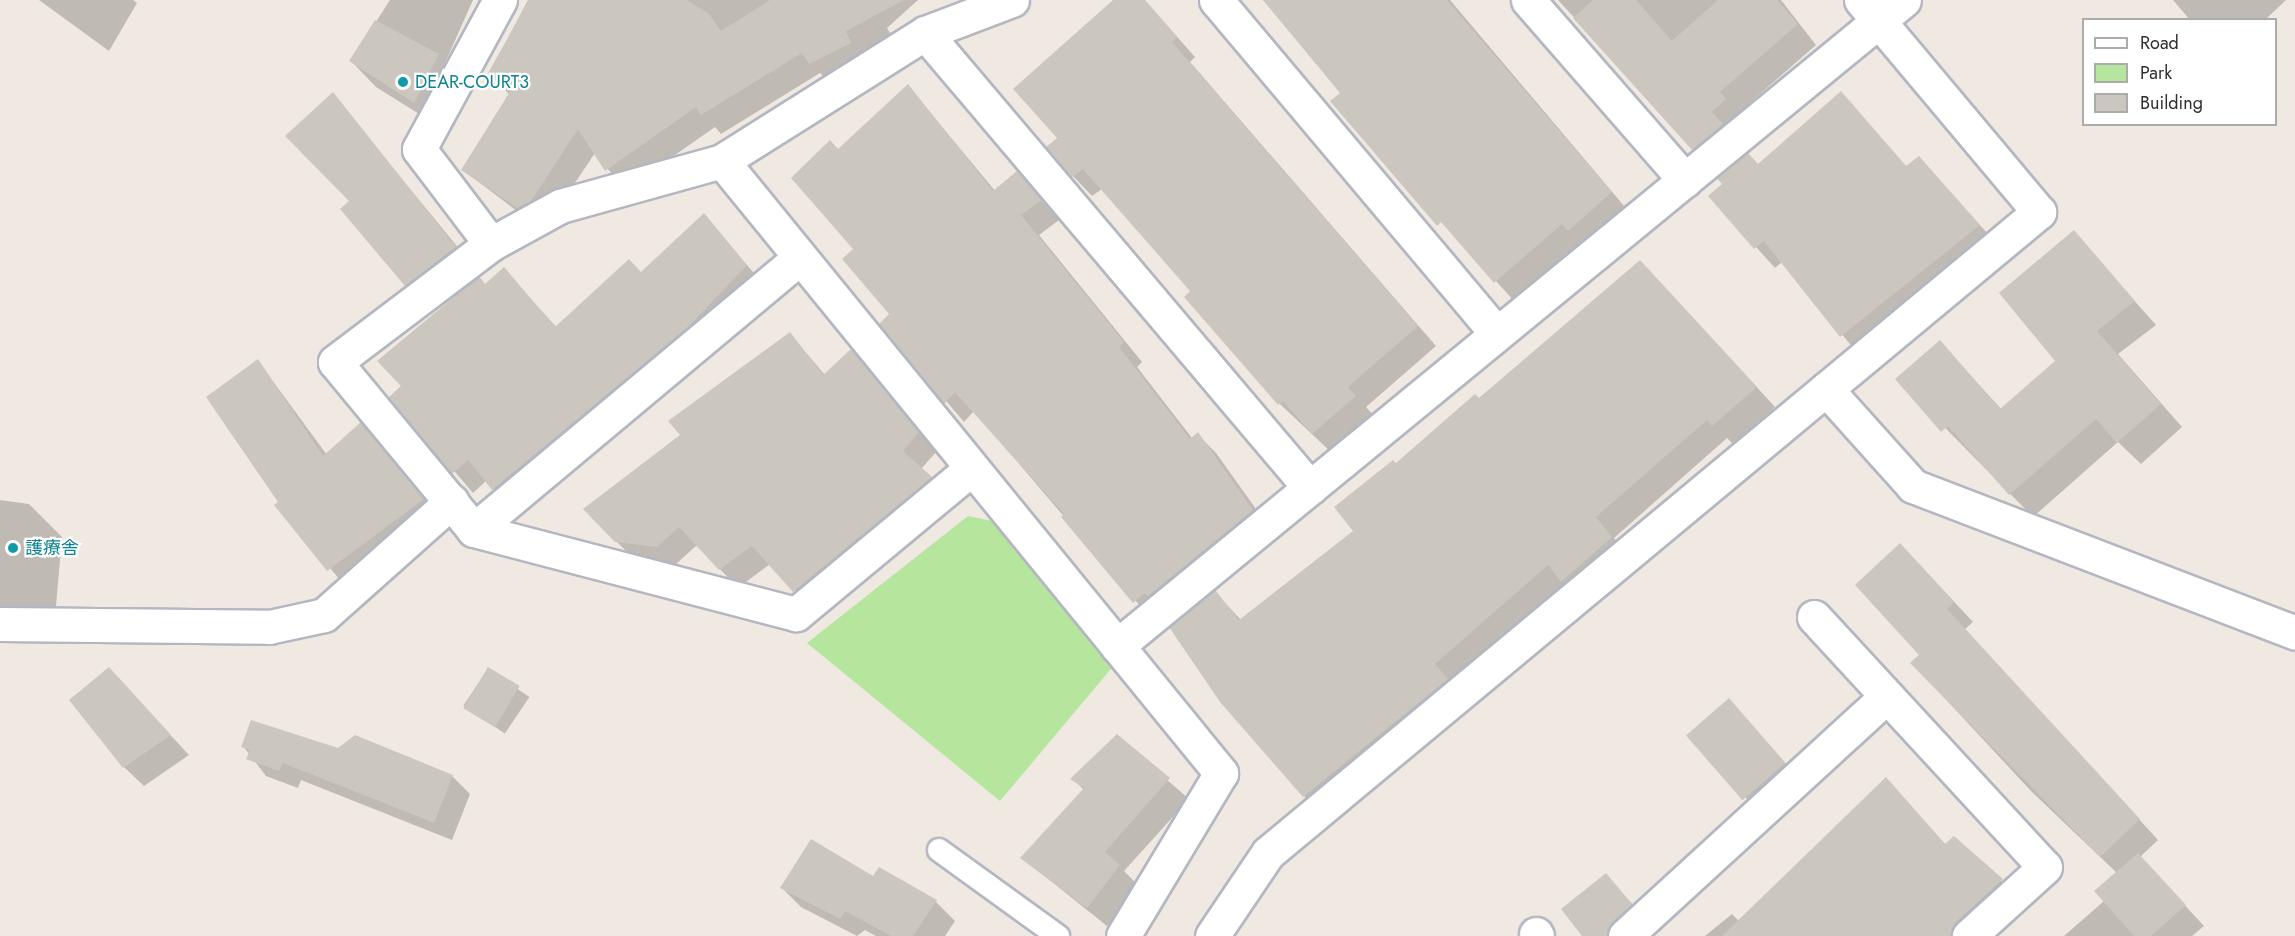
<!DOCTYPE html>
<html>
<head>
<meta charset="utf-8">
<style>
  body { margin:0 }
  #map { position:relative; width:2295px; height:936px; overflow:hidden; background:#efe9e1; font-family:Jost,"Noto Sans JP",sans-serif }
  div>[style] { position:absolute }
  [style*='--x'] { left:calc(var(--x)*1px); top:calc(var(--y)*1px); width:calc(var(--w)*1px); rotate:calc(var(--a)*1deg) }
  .green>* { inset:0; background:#b6e59e }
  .shadow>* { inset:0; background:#0003; transform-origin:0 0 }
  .building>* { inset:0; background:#cbc7bf; transform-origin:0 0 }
  .roads { filter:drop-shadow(2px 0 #b4b7c1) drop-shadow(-2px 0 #b4b7c1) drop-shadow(0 2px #b4b7c1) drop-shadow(0 -2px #b4b7c1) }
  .service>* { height:22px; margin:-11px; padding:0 11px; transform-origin:11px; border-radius:11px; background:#fff }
  .minor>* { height:33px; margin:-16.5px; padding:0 16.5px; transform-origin:16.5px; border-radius:16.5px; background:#fff }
  .dots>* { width:16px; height:16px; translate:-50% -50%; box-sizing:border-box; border:3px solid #fff; border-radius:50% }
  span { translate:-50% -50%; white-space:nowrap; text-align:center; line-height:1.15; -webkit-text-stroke:4.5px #fff; paint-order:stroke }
  .culture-label { font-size:18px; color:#0d838f }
  .left { translate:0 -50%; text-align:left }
  .legend { position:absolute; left:2082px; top:18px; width:195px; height:108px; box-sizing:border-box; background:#fff; border:2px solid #ababab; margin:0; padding:8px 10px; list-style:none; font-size:18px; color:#2e2e2e }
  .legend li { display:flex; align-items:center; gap:12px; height:30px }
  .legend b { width:30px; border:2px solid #ababab }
</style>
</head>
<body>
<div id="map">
  <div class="green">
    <i style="clip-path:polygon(968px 516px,997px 522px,1115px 664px,1000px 801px,807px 643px)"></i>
  </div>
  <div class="shadow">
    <i style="clip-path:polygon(39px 0,133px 0,137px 3px,109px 51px)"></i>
    <i style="clip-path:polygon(390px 0,473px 0,445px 63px,464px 81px,440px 127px,376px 87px,351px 61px)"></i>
    <i style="clip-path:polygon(528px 0,918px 0,887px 28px,892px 36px,865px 51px,869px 62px,830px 83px,820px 73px,721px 134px,715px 127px,625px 190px,595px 153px,550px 220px,538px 227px,463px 170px,510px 95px,489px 74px)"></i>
    <i style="clip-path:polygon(1116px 0,1144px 0,1150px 6px,1195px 57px,1190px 62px,1436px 346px,1366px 407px,1374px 416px,1332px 453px,1280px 404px,1193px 291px,1102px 189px,1092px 196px,1073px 176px,1059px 138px)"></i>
    <i style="clip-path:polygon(1263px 0,1450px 0,1630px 213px,1588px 250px,1582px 243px,1515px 302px,1332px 101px,1342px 93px)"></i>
    <i style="clip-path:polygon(1558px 0,1781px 0,1816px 45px,1738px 113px,1744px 119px,1713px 168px)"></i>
    <i style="clip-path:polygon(2173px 0,2286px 0,2265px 20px,2190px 20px)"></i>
    <i style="clip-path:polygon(908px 86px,996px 192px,1017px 173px,1059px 220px,1039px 235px,1142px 362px,1137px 367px,1192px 438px,1197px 434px,1216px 453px,1271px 530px,1153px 621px,974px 411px,964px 422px,881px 324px,891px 314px,855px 249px,838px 150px)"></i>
    <i style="clip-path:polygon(1841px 94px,1907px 167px,1919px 158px,1998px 245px,1860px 356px,1782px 262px,1775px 268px,1710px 196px,1758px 166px)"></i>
    <i style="clip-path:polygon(333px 95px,474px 267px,425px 304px,406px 285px,351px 202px)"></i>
    <i style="clip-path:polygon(704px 215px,765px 286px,512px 509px,486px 481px,473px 493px,391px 397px,504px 269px,557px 328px,641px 273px)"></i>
    <i style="clip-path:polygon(2073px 232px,2156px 325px,2118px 354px,2182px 427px,2141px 464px,2118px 442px,2033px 517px,1897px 379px,1940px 342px,2002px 410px,2057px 361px)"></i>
    <i style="clip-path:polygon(1660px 282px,1775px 407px,1733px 444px,1727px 438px,1614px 538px,1631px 557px,1324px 815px,1304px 796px,1215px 592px,1241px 620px,1355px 531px,1396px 465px,1479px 400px)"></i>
    <i style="clip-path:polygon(790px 334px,825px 375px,851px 351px,869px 369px,936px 452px,921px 469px,949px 496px,813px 609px,770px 564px,738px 588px,697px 545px,676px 564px,635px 560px,616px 541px,683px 436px)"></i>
    <i style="clip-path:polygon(258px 361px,327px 455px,361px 424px,440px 517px,346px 587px,277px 505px,281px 502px)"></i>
    <i style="clip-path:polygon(0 500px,29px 504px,62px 537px,54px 629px,0 624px)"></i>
    <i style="clip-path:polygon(1919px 564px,1973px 622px,1965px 629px,2158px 840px,2140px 857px,2204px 926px,2192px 936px,2064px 936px,2104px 901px,2117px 873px,2031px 791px,1912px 663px,1921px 655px)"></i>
    <i style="clip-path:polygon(109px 669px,189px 755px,144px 786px,124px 767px)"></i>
    <i style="left:488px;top:669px;width:50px;height:44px;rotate:34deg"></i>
    <i style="clip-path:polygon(1729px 700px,1804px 784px,1764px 815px,1744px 796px)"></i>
    <i style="clip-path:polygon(1117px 736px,1189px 799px,1124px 871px,1138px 885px,1107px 926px,1022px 858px,1084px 790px,1073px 779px)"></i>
    <i style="clip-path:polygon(243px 746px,452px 776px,470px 794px,452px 840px,301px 780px,298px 788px,266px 776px)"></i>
    <i style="clip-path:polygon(1886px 779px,1946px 845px,1954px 838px,2022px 900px,1982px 936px,1705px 936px,1732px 914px,1739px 921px)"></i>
    <i style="clip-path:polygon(1605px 875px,1651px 924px,1638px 936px,1584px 936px)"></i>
    <i style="clip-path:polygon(873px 879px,936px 902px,955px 921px,945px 936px,876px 936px,865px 930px,857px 936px,801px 907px,782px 888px)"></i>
  </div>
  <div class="building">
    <i style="clip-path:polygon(529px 0,687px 0,709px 14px,721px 31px,770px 0,904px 0,846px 31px,851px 43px,809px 64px,802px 53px,701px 115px,696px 107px,605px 171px,578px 129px,531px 201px,517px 208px,461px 170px,511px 90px,487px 75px)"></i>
    <i style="clip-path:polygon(1113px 0,1145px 0,1177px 37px,1172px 42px,1418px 326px,1348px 387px,1356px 396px,1312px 434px,1283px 401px,1278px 405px,1184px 297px,1190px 291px,1083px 169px,1072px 177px,1046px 147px,1057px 138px,1013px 89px)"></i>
    <i style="clip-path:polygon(1263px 0,1447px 0,1612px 192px,1568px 231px,1562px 224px,1494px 283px,1441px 222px,1437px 226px,1330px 101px,1340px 93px)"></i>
    <i style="clip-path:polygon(1593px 0,1636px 0,1672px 41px,1718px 0,1777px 0,1798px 24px,1720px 92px,1726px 99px,1712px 112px,1723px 124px,1692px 150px,1573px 18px)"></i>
    <i style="clip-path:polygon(375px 20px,439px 54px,414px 103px,349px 61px)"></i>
    <i style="clip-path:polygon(908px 84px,993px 191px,1017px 171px,1042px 200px,1021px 215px,1124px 342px,1119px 347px,1190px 439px,1198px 432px,1253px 510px,1148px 596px,1145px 593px,1133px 603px,1061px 517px,1064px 514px,955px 392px,944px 404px,879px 324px,889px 314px,842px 259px,853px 249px,791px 178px,830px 140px,838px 149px)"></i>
    <i style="clip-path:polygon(1841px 91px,1906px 166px,1919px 156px,1980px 225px,1840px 337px,1764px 241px,1754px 249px,1708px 196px,1722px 184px,1717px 178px,1748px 153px,1758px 164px)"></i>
    <i style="clip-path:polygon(333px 92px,456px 247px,405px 286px,340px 209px,349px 201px,285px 136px)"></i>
    <i style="clip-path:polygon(704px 213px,747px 265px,688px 327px,492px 490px,468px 460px,452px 474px,389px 397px,401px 386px,377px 361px,479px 276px,485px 284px,504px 267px,555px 327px,629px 259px,641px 272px)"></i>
    <i style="clip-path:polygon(2074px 230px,2135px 301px,2097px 331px,2161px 404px,2117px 443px,2096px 419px,2009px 495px,1948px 426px,1941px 432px,1895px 379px,1940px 340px,2000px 409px,2055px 361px,1999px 293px)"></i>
    <i style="clip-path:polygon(1640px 260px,1757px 387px,1712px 426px,1707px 420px,1596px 517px,1612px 537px,1561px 582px,1548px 565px,1435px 664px,1448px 679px,1303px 797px,1220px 702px,1169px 627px,1215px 590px,1239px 620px,1353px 531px,1334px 507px,1393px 460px,1396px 463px,1475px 394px,1479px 398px)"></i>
    <i style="clip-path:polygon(790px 332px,823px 375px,851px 349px,919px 432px,903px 451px,932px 477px,793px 592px,752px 546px,719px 570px,679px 527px,657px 547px,615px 542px,583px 509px,680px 435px,668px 421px)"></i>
    <i style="clip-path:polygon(258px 359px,323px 456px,361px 422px,424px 499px,327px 571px,274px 505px,278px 502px,206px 397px)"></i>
    <i style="clip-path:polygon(1900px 543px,1954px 602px,1947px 609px,2140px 819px,2100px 857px,1910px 663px,1919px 655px,1855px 585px)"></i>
    <i style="clip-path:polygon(109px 667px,171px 735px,123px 768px,69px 700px)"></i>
    <i style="left:488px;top:667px;width:37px;height:48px;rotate:31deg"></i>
    <i style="left:1729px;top:698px;width:86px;height:57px;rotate:49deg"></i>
    <i style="clip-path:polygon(251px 720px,338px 748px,355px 735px,453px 775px,434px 823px,283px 763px,279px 771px,246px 759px,250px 750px,241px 747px)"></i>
    <i style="clip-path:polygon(1117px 734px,1170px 778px,1105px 852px,1120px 865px,1087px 908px,1020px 858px,1084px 788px,1070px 779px)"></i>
    <i style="clip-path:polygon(1886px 777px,1945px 844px,1954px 836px,2003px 879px,1956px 922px,1951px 936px,1722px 936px)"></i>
    <i style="clip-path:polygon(811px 839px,873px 876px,879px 867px,937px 900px,913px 936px,891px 936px,845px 911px,840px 919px,780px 888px)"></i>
    <i style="clip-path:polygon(2138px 853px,2186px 905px,2151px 936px,2134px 936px,2094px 891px)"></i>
    <i style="clip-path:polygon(1606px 873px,1632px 904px,1612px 923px,1607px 936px,1582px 936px,1561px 909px)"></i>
  </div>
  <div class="roads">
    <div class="service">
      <i style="--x:939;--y:850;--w:147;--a:35.9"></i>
    </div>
    <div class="minor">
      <i style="--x:1216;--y:0;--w:436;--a:49.9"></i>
      <i style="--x:1528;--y:0;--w:239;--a:48.9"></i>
      <i style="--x:925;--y:33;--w:596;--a:49.76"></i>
      <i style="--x:722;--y:161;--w:790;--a:50.81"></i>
      <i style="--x:1221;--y:773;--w:190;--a:121"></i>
      <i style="--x:491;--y:244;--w:119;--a:-127.2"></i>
      <i style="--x:419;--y:149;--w:170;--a:-61.5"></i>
      <i style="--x:1826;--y:389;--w:130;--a:48.1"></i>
      <i style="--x:1913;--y:486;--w:409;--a:21"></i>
      <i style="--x:972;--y:468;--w:229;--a:140.3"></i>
      <i style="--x:796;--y:614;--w:333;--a:-165.4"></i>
      <i style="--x:474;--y:530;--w:218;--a:-129.6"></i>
      <i style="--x:335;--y:362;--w:196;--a:-37.1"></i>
      <i style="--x:491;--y:244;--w:79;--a:-28.8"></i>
      <i style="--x:560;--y:206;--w:168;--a:-15.5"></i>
      <i style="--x:722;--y:161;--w:240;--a:-32.2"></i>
      <i style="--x:925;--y:33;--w:93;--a:-20.8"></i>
      <i style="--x:474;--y:530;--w:425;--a:-39.9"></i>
      <i style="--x:1814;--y:617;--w:340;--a:47.3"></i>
      <i style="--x:2045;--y:867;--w:103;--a:137.8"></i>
      <i style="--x:0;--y:624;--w:269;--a:0.6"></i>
      <i style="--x:269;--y:627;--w:56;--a:-12.3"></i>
      <i style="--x:324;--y:615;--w:171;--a:-41.7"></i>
      <i style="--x:1117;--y:646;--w:1018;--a:-39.38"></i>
      <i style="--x:1536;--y:934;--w:2;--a:63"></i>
      <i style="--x:1212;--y:936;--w:100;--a:-56"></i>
      <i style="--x:1268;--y:853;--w:1003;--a:-39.74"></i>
      <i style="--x:2039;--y:212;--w:277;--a:-130"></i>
      <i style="--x:1625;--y:936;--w:355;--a:-42.5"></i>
    </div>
  </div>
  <div class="dots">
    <i style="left:403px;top:82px;background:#0f9aa8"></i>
    <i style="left:13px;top:548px;background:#0f9aa8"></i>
  </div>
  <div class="culture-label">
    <span class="left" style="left:415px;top:82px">DEAR-COURT3</span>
    <span class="left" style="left:25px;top:548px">護療舎</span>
  </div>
  <ul class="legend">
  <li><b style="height:8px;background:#fff"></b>Road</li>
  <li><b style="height:16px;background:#b6e59e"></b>Park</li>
  <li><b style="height:16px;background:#cbc7bf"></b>Building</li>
  </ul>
</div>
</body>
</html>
